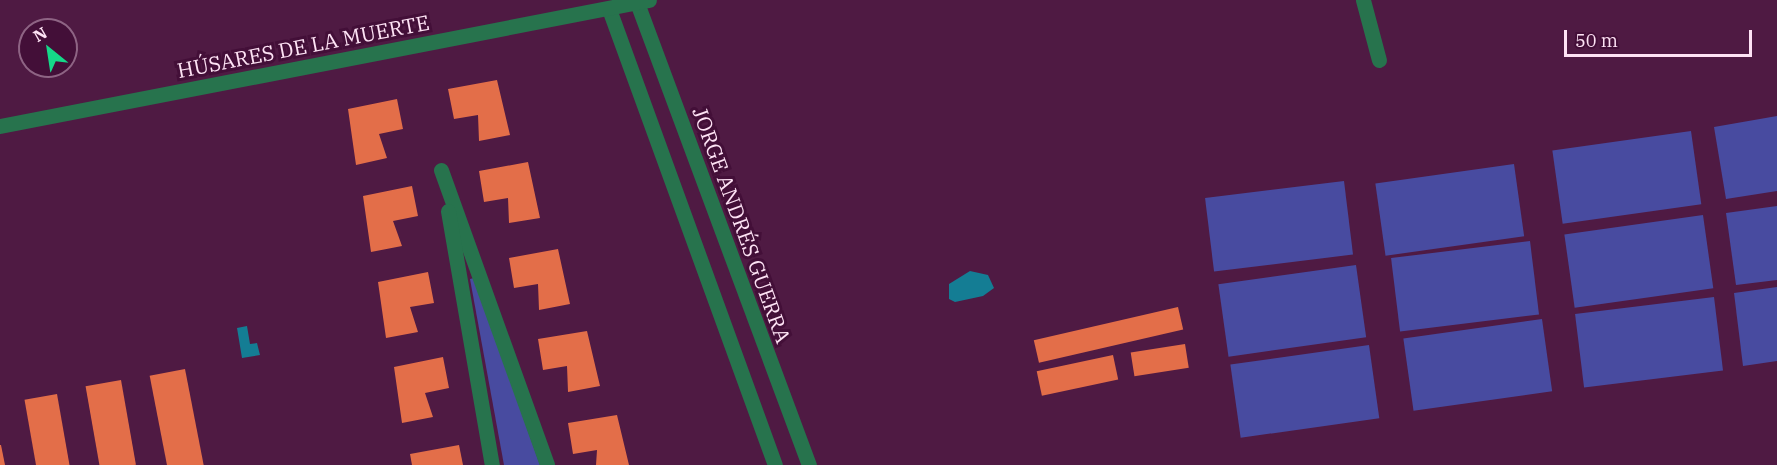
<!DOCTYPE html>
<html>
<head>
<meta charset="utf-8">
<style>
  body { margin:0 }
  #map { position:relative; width:1777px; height:465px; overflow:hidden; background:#4f1a43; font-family:"IBM Plex Serif",serif }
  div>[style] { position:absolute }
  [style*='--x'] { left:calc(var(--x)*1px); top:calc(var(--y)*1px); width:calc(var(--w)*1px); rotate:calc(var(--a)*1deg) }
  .green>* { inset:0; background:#484ba0; transform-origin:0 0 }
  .water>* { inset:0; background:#147d94 }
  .building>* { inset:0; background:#e36e49; transform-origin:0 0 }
  .minor>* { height:15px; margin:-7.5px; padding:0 7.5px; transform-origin:7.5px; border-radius:7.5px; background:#27734d }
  span { translate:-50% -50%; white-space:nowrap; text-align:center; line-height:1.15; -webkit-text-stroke:6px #430f38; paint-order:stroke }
  .street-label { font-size:21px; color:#fee3f5 }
  .north { position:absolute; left:18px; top:18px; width:60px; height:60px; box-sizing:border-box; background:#430f38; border:2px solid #8e6484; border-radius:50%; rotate:330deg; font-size:16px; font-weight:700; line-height:24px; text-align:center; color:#fee3f5 }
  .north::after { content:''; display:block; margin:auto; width:21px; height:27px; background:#15d989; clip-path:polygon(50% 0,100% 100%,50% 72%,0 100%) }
  .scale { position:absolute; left:1564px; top:30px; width:188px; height:27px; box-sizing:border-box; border:3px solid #fee3f5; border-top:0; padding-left:8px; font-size:18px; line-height:21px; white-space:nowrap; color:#fee3f5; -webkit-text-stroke:4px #430f38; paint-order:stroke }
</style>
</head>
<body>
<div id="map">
  <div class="green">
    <i style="clip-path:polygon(1777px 116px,1777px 191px,1726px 199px,1714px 127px)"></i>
    <i style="left:1691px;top:131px;width:74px;height:140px;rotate:82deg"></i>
    <i style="left:1514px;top:164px;width:73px;height:140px;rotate:82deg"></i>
    <i style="left:1344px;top:181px;width:74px;height:140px;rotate:83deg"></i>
    <i style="clip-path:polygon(1777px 206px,1777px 280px,1736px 285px,1726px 213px)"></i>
    <i style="left:1703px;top:215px;width:74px;height:140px;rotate:82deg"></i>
    <i style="left:1530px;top:241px;width:74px;height:140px;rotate:83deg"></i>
    <i style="left:1356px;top:265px;width:73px;height:139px;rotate:82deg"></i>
    <i style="clip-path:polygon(474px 278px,540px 465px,504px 465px,470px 279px)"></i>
    <i style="clip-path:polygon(1777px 287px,1777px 361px,1743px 366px,1734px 293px)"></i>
    <i style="left:1714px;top:297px;width:74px;height:140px;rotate:83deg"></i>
    <i style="left:1542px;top:319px;width:73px;height:140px;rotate:82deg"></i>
    <i style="left:1369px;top:345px;width:74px;height:140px;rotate:82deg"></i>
  </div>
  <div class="water">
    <i style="clip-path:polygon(970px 271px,988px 275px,994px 288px,983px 296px,955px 302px,949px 299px,949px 284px)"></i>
    <i style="clip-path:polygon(247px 326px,250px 344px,257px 343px,260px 355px,242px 358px,237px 328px)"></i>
  </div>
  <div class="building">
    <i style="clip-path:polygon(497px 80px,510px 135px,479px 141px,478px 115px,454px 119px,448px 89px)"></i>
    <i style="clip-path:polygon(397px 99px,403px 129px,379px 134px,387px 158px,356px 165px,348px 109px)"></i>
    <i style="clip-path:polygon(528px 162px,540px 218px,509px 223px,508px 198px,484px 202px,479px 171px)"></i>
    <i style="clip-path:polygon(412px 186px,418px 216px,393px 221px,402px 246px,371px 252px,363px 196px)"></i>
    <i style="clip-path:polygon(558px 249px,570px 304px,539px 310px,538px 284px,514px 288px,509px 258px)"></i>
    <i style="clip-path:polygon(428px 272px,434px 303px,410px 307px,418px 332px,386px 338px,378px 282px)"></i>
    <i style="left:1178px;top:307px;width:23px;height:148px;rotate:77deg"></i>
    <i style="clip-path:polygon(587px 331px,600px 386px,568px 392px,567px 366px,543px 370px,538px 339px)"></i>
    <i style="left:1185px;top:344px;width:24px;height:55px;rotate:81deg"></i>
    <i style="left:1113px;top:355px;width:25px;height:78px;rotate:78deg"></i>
    <i style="clip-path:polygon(443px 357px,449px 388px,425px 393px,433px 417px,402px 423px,394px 367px)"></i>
    <i style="left:185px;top:369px;width:98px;height:36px;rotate:79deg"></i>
    <i style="left:121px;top:380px;width:86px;height:36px;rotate:80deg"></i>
    <i style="left:57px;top:394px;width:72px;height:33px;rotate:80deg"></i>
    <i style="clip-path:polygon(617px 415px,629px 465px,596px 465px,597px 450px,573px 454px,568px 423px)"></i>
    <i style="clip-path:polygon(0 445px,1px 445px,5px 465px,0 465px)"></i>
    <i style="clip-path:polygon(459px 445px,463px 465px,412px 465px,410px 454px)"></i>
  </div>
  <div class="minor">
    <i style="--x:636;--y:0;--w:496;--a:69.6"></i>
    <i style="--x:1363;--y:0;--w:62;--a:75.1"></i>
    <i style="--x:609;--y:9;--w:485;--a:70"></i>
    <i style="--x:0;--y:126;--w:661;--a:-10.99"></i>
    <i style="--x:441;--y:170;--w:313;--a:70.2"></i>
    <i style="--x:448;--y:211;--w:258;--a:80.2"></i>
  </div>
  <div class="street-label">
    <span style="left:303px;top:46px;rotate:-11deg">HÚSARES DE LA MUERTE</span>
    <span style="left:742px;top:225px;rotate:70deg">JORGE ANDRÉS GUERRA</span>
  </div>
  <div class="north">N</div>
  <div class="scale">50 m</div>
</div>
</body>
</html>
